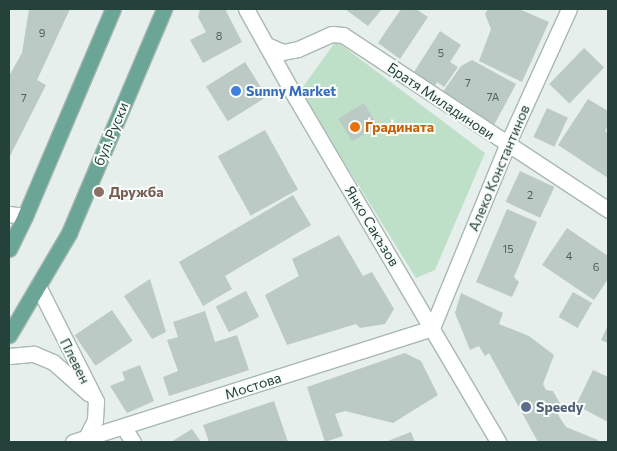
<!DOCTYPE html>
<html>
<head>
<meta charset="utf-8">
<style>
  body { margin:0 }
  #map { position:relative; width:617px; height:451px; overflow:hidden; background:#e6efeb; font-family:Commissioner,sans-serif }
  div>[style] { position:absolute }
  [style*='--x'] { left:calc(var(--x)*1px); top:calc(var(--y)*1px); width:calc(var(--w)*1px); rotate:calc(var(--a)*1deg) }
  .green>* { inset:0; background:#bfe0c8 }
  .building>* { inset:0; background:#bbcac4; transform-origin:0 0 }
  .roads { filter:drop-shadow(1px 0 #a8b8b2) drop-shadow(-1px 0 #a8b8b2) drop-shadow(0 1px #a8b8b2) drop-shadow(0 -1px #a8b8b2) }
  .minor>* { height:15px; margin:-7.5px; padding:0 7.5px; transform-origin:7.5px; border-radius:7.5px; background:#fff }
  .major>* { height:15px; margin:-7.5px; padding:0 7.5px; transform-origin:7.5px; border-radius:7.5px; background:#6aa596 }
  .dots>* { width:14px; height:14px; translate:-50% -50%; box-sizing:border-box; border:2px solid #f7fbf9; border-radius:50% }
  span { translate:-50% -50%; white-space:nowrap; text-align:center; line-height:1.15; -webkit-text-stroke:4px #f7fbf9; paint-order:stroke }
  .number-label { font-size:11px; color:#4a645c }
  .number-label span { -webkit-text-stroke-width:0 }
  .shop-label { font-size:14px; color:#366cbe; font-weight:700 }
  .left { translate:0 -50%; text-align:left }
  .street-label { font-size:14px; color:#24423a }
  .food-label { font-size:14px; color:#c56008; font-weight:700 }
  .education-label { font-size:14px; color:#785e54; font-weight:700 }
  .service-label { font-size:14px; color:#4e5e75; font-weight:700 }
  .frame { position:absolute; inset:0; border:10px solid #24423a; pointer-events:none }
</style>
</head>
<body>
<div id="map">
  <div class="green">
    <i style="clip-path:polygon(336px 41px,485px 153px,435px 270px,416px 278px,300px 91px)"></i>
  </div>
  <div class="building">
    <i style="clip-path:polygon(29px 9px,70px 9px,37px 80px,46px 85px,9px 158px,9px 76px,22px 53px)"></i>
    <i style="clip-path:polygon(200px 9px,225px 9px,242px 42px,203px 63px,190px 40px,206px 32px,198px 17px)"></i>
    <i style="clip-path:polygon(345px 9px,382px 9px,368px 26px)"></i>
    <i style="clip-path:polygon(401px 9px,416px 9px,428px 17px,400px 59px,378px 43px)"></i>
    <i style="clip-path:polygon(488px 9px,519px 9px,549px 22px,522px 82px,479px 61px,491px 29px,485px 14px)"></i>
    <i style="clip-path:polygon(440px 31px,461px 45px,450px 62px,458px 67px,444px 87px,437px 82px,435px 86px,414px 72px)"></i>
    <i style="left:584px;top:48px;width:28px;height:50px;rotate:44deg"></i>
    <i style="clip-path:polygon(472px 60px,516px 84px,494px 125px,442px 93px,461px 66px)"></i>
    <i style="left:245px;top:62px;width:41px;height:46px;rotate:58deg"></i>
    <i style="clip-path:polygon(588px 99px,608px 111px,608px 125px,605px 131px,608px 133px,608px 178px,558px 145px)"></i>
    <i style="left:364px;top:103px;width:27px;height:30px;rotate:59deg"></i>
    <i style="left:547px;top:108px;width:23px;height:32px;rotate:25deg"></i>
    <i style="left:265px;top:130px;width:68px;height:54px;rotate:61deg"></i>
    <i style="left:520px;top:171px;width:38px;height:34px;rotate:25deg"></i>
    <i style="clip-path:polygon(293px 195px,311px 225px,225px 276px,232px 289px,203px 306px,179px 262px)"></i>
    <i style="clip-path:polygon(507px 209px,537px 222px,514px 277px,519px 282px,512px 297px,476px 282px)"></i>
    <i style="clip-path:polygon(567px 228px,608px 256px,608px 279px,594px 300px,542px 265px)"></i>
    <i style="clip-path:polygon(339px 235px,363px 276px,372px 272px,394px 309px,385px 324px,360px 328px,356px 324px,287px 345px,265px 295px,299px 276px,292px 259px)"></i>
    <i style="clip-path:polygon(150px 279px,166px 332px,152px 339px,124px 296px)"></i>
    <i style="left:246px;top:291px;width:29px;height:34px;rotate:63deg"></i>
    <i style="left:573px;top:292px;width:22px;height:29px;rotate:30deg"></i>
    <i style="clip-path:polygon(461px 293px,503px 313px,499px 324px,529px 336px,554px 355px,543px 384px,546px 390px,553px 391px,562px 407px,558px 415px,566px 427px,598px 440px,598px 442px,538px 442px,489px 353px,485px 356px,479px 346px,470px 350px,455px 313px)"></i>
    <i style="left:112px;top:310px;width:37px;height:45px;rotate:56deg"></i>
    <i style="clip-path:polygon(205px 311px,215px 342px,237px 335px,249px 370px,169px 396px,163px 377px,178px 371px,167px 340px,178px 337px,173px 322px)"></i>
    <i style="clip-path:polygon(608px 325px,608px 343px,601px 340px)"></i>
    <i style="clip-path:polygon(405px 353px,421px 361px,438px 395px,393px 423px,345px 411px,335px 414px,343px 436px,325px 442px,307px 387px)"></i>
    <i style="clip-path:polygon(140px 365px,154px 401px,127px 413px,110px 386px,125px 380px,122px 372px)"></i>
    <i style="clip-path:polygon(593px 370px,608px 377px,608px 422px,576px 405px)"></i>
    <i style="clip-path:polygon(274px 401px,288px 442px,209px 442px,203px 425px)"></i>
    <i style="clip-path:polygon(192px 429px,201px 442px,171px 442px)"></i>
    <i style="clip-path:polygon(411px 432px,415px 442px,385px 442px)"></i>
  </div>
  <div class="roads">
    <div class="minor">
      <i style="--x:246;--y:9;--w:98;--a:60.8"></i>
      <i style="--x:294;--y:95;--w:403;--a:59.5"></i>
      <i style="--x:267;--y:45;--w:17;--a:24"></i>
      <i style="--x:283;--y:52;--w:15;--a:-11"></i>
      <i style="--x:298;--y:49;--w:37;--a:-24"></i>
      <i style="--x:332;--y:34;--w:11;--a:5"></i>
      <i style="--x:343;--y:35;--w:318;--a:33.4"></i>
      <i style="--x:9;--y:214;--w:16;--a:7"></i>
      <i style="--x:38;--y:286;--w:129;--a:63.2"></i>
      <i style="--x:96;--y:401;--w:19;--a:93"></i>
      <i style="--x:95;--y:420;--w:20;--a:117"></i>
      <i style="--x:432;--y:328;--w:198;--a:-67.7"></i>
      <i style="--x:507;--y:145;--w:149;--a:-65.5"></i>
      <i style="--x:9;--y:356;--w:25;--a:-5"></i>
      <i style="--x:34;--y:354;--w:21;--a:23"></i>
      <i style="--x:53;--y:362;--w:47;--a:41.5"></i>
      <i style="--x:124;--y:428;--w:17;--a:57"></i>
      <i style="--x:73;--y:442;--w:377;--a:-17.6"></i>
    </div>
    <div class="major">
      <i style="--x:9;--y:249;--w:37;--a:-64"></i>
      <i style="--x:25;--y:216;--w:225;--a:-67"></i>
      <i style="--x:9;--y:335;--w:118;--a:-59.5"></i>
      <i style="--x:69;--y:233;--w:243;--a:-67"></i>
    </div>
  </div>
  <div class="dots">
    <i style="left:236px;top:91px;background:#3f7fe0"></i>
    <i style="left:355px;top:127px;background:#e8710a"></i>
    <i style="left:99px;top:192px;background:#8d6e63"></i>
    <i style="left:526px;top:407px;background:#5c6f8a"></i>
  </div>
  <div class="number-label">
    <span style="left:42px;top:33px">9</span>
    <span style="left:219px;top:36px">8</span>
    <span style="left:441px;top:53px">5</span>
    <span style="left:468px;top:83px">7</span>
    <span style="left:493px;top:97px">7А</span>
    <span style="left:24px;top:98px">7</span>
    <span style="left:530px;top:195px">2</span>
    <span style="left:508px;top:249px">15</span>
    <span style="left:569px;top:256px">4</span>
    <span style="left:596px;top:267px">6</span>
  </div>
  <div class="shop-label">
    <span class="left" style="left:246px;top:91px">Sunny Market</span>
  </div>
  <div class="street-label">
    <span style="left:441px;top:101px;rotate:34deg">Братя Миладинови</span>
    <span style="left:111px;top:134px;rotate:-67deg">бул. Руски</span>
    <span style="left:499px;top:168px;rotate:-67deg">Алеко Константинов</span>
    <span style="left:372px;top:226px;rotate:59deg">Янко Сакъзов</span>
    <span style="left:75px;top:361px;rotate:63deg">Плевен</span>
    <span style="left:253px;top:386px;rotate:-18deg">Мостова</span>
  </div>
  <div class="food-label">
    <span class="left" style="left:365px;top:127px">Градината</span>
  </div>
  <div class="education-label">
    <span class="left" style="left:109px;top:192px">Дружба</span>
  </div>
  <div class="service-label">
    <span class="left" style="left:536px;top:407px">Speedy</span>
  </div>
  <div class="frame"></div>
</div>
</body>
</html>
